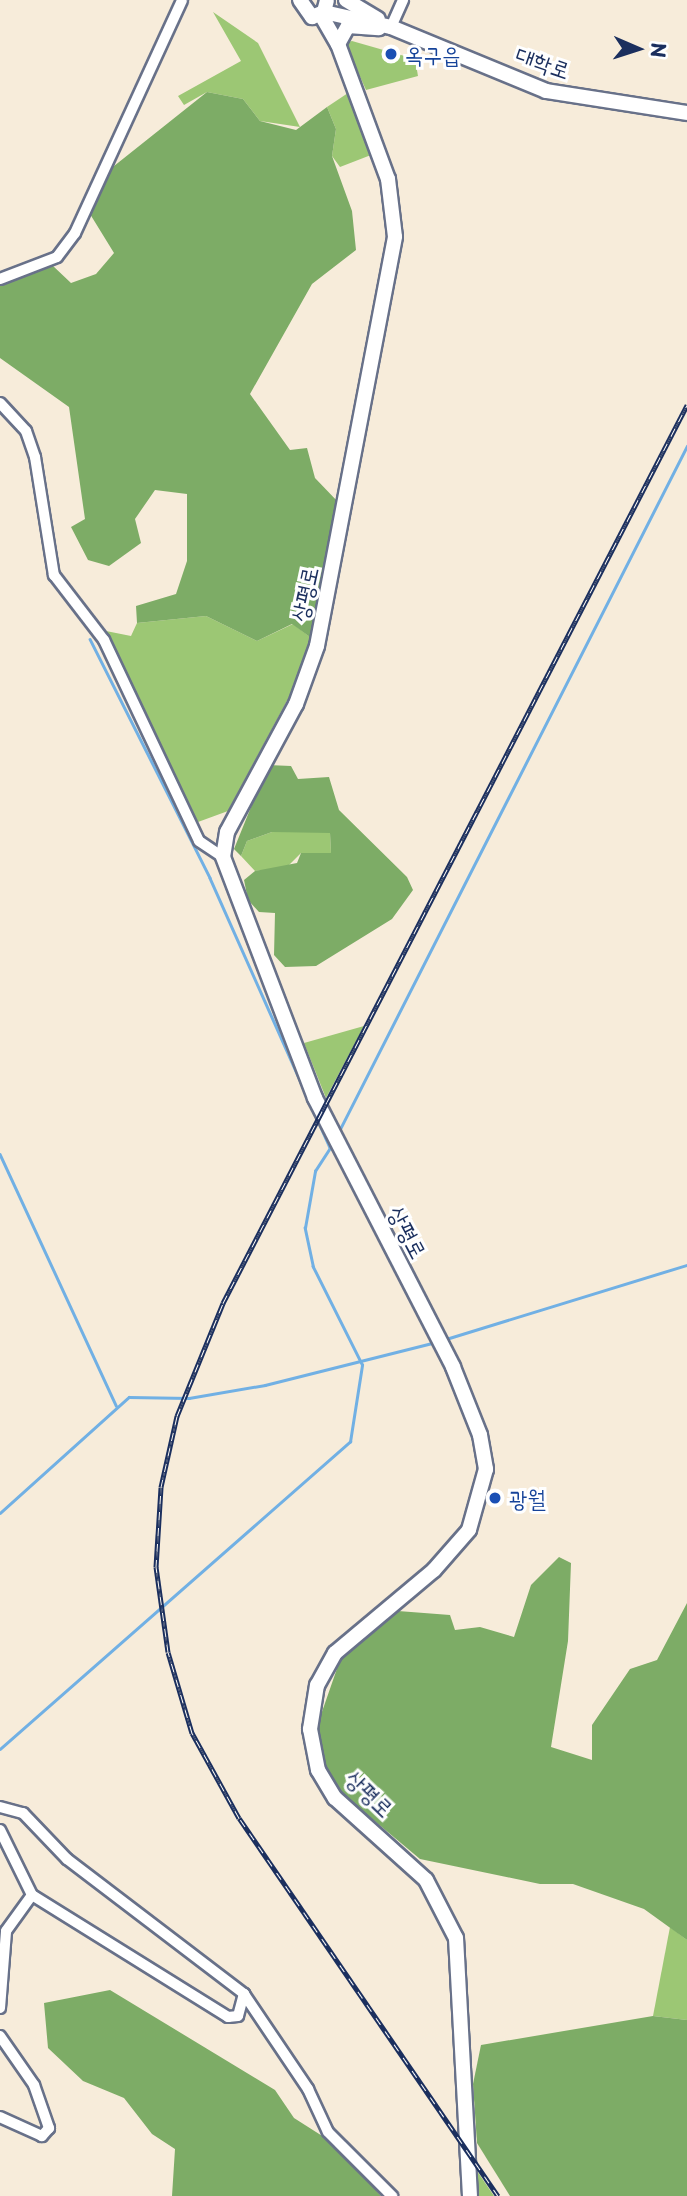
<!DOCTYPE html>
<html>
<head>
<meta charset="utf-8">
<style>
  body { margin:0 }
  #map { position:relative; width:687px; height:2196px; overflow:hidden; background:#f7ecda; font-family:"Playpen Sans","Poor Story",sans-serif }
  div>[style] { position:absolute }
  [style*='--x'] { left:calc(var(--x)*1px); top:calc(var(--y)*1px); width:calc(var(--w)*1px); rotate:calc(var(--a)*1deg) }
  .green>* { inset:0; background:#9cc774 }
  .forest>* { inset:0; background:#7dac66 }
  .stream>* { height:2.5px; margin:-1.25px; padding:0 1.25px; transform-origin:1.25px; border-radius:1.25px; background:#71b0e4 }
  .roads { filter:drop-shadow(2px 0 #687189) drop-shadow(-2px 0 #687189) drop-shadow(0 2px #687189) drop-shadow(0 -2px #687189) }
  .street>* { height:10px; margin:-5px; padding:0 5px; transform-origin:5px; border-radius:5px; background:#fff }
  .secondary>* { height:14px; margin:-7px; padding:0 7px; transform-origin:7px; border-radius:7px; background:#fff }
  .rail>* { height:5px; margin-top:-2.5px; transform-origin:0; background:repeating-linear-gradient(90deg,#fff 0 8px,#1b2f5e 0 16px); box-sizing:border-box; border-block:2px solid #1b2f5e }
  .dots>* { width:19px; height:19px; translate:-50% -50%; box-sizing:border-box; border:4px solid #fff; border-radius:50% }
  span { translate:-50% -50%; white-space:nowrap; text-align:center; line-height:1.15; -webkit-text-stroke:6px #fff; paint-order:stroke }
  .transit-label { font-size:23px; color:#164399 }
  .left { translate:0 -50%; text-align:left }
  .street-label { font-size:23px; color:#1b2f5e }
  .north { position:absolute; left:603px; top:14px; width:70px; height:70px; -webkit-text-stroke:5px #fff; paint-order:stroke; rotate:93deg; font-size:19px; font-weight:700; line-height:28px; text-align:center; color:#1b2f5e }
  .north::after { content:''; display:block; margin:auto; width:24px; height:32px; background:#1b2f5e; clip-path:polygon(50% 0,100% 100%,50% 72%,0 100%) }
</style>
</head>
<body>
<div id="map">
  <div class="green">
    <i style="clip-path:polygon(213px 12px,258px 43px,300px 127px,260px 121px,243px 99px,207px 92px,184px 105px,178px 96px,241px 61px)"></i>
    <i style="clip-path:polygon(352px 41px,415px 59px,418px 76px,366px 90px,345px 43px)"></i>
    <i style="clip-path:polygon(351px 91px,371px 155px,340px 167px,332px 156px,336px 129px,327px 107px)"></i>
    <i style="clip-path:polygon(206px 616px,257px 641px,293px 624px,310px 637px,305px 667px,228px 811px,198px 822px,106px 631px,131px 636px,137px 623px)"></i>
    <i style="clip-path:polygon(272px 832px,330px 832px,331px 853px,301px 853px,286px 868px,255px 871px,241px 856px,247px 841px)"></i>
    <i style="clip-path:polygon(364px 1026px,326px 1098px,304px 1043px)"></i>
    <i style="clip-path:polygon(670px 1927px,687px 1940px,687px 2020px,653px 2016px)"></i>
    <i style="clip-path:polygon(471px 2162px,494px 2196px,478px 2196px)"></i>
  </div>
  <div class="forest">
    <i style="clip-path:polygon(207px 92px,243px 99px,260px 121px,296px 130px,327px 107px,336px 129px,332px 156px,352px 211px,356px 250px,312px 284px,250px 394px,290px 450px,307px 448px,315px 478px,339px 503px,310px 637px,292px 624px,257px 641px,206px 616px,137px 623px,136px 606px,176px 594px,187px 561px,187px 494px,155px 490px,135px 519px,141px 543px,109px 566px,88px 560px,71px 527px,85px 519px,69px 407px,0 358px,0 284px,52px 265px,71px 283px,96px 274px,114px 253px,90px 214px,109px 170px)"></i>
    <i style="clip-path:polygon(268px 765px,291px 766px,298px 779px,329px 777px,339px 810px,407px 877px,413px 890px,392px 919px,316px 966px,285px 967px,274px 955px,275px 913px,259px 912px,248px 900px,244px 880px,255px 871px,297px 863px,301px 853px,331px 853px,330px 833px,272px 832px,247px 841px,241px 856px,234px 849px)"></i>
    <i style="clip-path:polygon(559px 1557px,571px 1563px,568px 1641px,551px 1747px,592px 1760px,592px 1725px,630px 1669px,657px 1660px,687px 1603px,687px 1940px,644px 1909px,573px 1884px,540px 1884px,420px 1859px,340px 1792px,324px 1768px,316px 1729px,340px 1660px,398px 1611px,450px 1615px,455px 1630px,480px 1627px,514px 1637px,531px 1585px)"></i>
    <i style="clip-path:polygon(110px 1990px,275px 2090px,294px 2118px,338px 2146px,381px 2196px,172px 2196px,175px 2149px,152px 2134px,124px 2098px,83px 2081px,48px 2048px,44px 2003px)"></i>
    <i style="clip-path:polygon(653px 2016px,687px 2020px,687px 2196px,510px 2196px,477px 2143px,473px 2084px,481px 2045px)"></i>
  </div>
  <div class="stream">
    <i style="--x:90;--y:639;--w:267;--a:63.3"></i>
    <i style="--x:210;--y:878;--w:295;--a:66"></i>
    <i style="--x:339;--y:1131;--w:768;--a:-63.07"></i>
    <i style="--x:0;--y:1154;--w:277;--a:65.2"></i>
    <i style="--x:446;--y:1339;--w:252;--a:-17.1"></i>
    <i style="--x:0;--y:1513;--w:173;--a:-42"></i>
    <i style="--x:129;--y:1397;--w:60;--a:1"></i>
    <i style="--x:189;--y:1398;--w:77;--a:-9.7"></i>
    <i style="--x:265;--y:1385;--w:176;--a:-14.1"></i>
    <i style="--x:0;--y:1749;--w:466;--a:-41.3"></i>
    <i style="--x:350;--y:1442;--w:78;--a:-81.1"></i>
    <i style="--x:362;--y:1365;--w:110;--a:-116.6"></i>
    <i style="--x:313;--y:1267;--w:40;--a:-102"></i>
    <i style="--x:305;--y:1228;--w:58;--a:-80"></i>
    <i style="--x:315;--y:1171;--w:33;--a:-57"></i>
  </div>
  <div class="roads">
    <div class="street">
      <i style="--x:391;--y:27;--w:30;--a:-66"></i>
      <i style="--x:0;--y:279;--w:61;--a:-21.1"></i>
      <i style="--x:57;--y:257;--w:30;--a:-53"></i>
      <i style="--x:75;--y:233;--w:256;--a:-65.3"></i>
      <i style="--x:0;--y:403;--w:38;--a:47"></i>
      <i style="--x:26;--y:431;--w:28;--a:71"></i>
      <i style="--x:35;--y:457;--w:120;--a:80.9"></i>
      <i style="--x:54;--y:575;--w:82;--a:52.4"></i>
      <i style="--x:104;--y:640;--w:222;--a:64.7"></i>
      <i style="--x:199;--y:841;--w:29;--a:34"></i>
      <i style="--x:0;--y:1807;--w:24;--a:15"></i>
      <i style="--x:23;--y:1813;--w:64;--a:46.3"></i>
      <i style="--x:67;--y:1859;--w:223;--a:37.3"></i>
      <i style="--x:0;--y:1830;--w:72;--a:63.8"></i>
      <i style="--x:32;--y:1895;--w:231;--a:31.9"></i>
      <i style="--x:228;--y:2017;--w:10;--a:-6"></i>
      <i style="--x:238;--y:2016;--w:23;--a:-75"></i>
      <i style="--x:244;--y:1994;--w:115;--a:56"></i>
      <i style="--x:308;--y:2089;--w:47;--a:65.1"></i>
      <i style="--x:328;--y:2132;--w:91;--a:45"></i>
      <i style="--x:0;--y:2008;--w:77;--a:-85.5"></i>
      <i style="--x:6;--y:1931;--w:44;--a:-54.2"></i>
      <i style="--x:0;--y:2036;--w:60;--a:55.2"></i>
      <i style="--x:34;--y:2085;--w:46;--a:70.8"></i>
      <i style="--x:49;--y:2128;--w:11;--a:131"></i>
      <i style="--x:42;--y:2136;--w:46;--a:-155.7"></i>
    </div>
    <div class="secondary">
      <i style="--x:300;--y:0;--w:21;--a:55"></i>
      <i style="--x:312;--y:17;--w:13;--a:-23"></i>
      <i style="--x:324;--y:12;--w:12;--a:-76"></i>
      <i style="--x:346;--y:0;--w:37;--a:31"></i>
      <i style="--x:324;--y:12;--w:69;--a:12.6"></i>
      <i style="--x:391;--y:27;--w:168;--a:22.4"></i>
      <i style="--x:546;--y:91;--w:143;--a:8.9"></i>
      <i style="--x:321;--y:15;--w:34;--a:60"></i>
      <i style="--x:338;--y:44;--w:144;--a:69.7"></i>
      <i style="--x:388;--y:179;--w:58;--a:83.1"></i>
      <i style="--x:395;--y:237;--w:416;--a:100.8"></i>
      <i style="--x:317;--y:646;--w:62;--a:109.9"></i>
      <i style="--x:296;--y:704;--w:145;--a:118.3"></i>
      <i style="--x:227;--y:832;--w:25;--a:99"></i>
      <i style="--x:223;--y:857;--w:258;--a:69.1"></i>
      <i style="--x:315;--y:1098;--w:302;--a:62.8"></i>
      <i style="--x:453;--y:1367;--w:73;--a:68.3"></i>
      <i style="--x:480;--y:1435;--w:35;--a:80"></i>
      <i style="--x:486;--y:1469;--w:63;--a:105.6"></i>
      <i style="--x:469;--y:1530;--w:53;--a:131.2"></i>
      <i style="--x:434;--y:1570;--w:129;--a:140"></i>
      <i style="--x:335;--y:1653;--w:37;--a:119"></i>
      <i style="--x:317;--y:1685;--w:45;--a:99"></i>
      <i style="--x:310;--y:1729;--w:42;--a:79"></i>
      <i style="--x:318;--y:1770;--w:33;--a:59"></i>
      <i style="--x:335;--y:1798;--w:122;--a:42"></i>
      <i style="--x:426;--y:1880;--w:65;--a:62.7"></i>
      <i style="--x:456;--y:1938;--w:258;--a:86.9"></i>
      <i style="--x:338;--y:44;--w:21;--a:-61"></i>
      <i style="--x:348;--y:26;--w:31;--a:4"></i>
    </div>
  </div>
  <div class="rail">
    <i style="--x:498;--y:2196;--w:458;--a:-124.4"></i>
    <i style="--x:239;--y:1818;--w:97;--a:-118.9"></i>
    <i style="--x:192;--y:1733;--w:84;--a:-106.5"></i>
    <i style="--x:168;--y:1652;--w:86;--a:-98"></i>
    <i style="--x:156;--y:1567;--w:80;--a:-86.4"></i>
    <i style="--x:161;--y:1487;--w:73;--a:-77.3"></i>
    <i style="--x:177;--y:1416;--w:122;--a:-67.8"></i>
    <i style="--x:223;--y:1303;--w:1011;--a:-62.67"></i>
  </div>
  <div class="dots">
    <i style="left:391px;top:54px;background:#1a4fb4"></i>
    <i style="left:495px;top:1498px;background:#1a4fb4"></i>
  </div>
  <div class="transit-label">
    <span class="left" style="left:405px;top:54px">옥구읍</span>
    <span class="left" style="left:509px;top:1498px">광월</span>
  </div>
  <div class="street-label">
    <span style="left:543px;top:62px;rotate:19deg">대학로</span>
    <span style="left:304px;top:594px;rotate:-78deg">상평로</span>
    <span style="left:408px;top:1232px;rotate:62deg">상평로</span>
    <span style="left:370px;top:1793px;rotate:44deg">상평로</span>
  </div>
  <div class="north">N</div>
</div>
</body>
</html>
